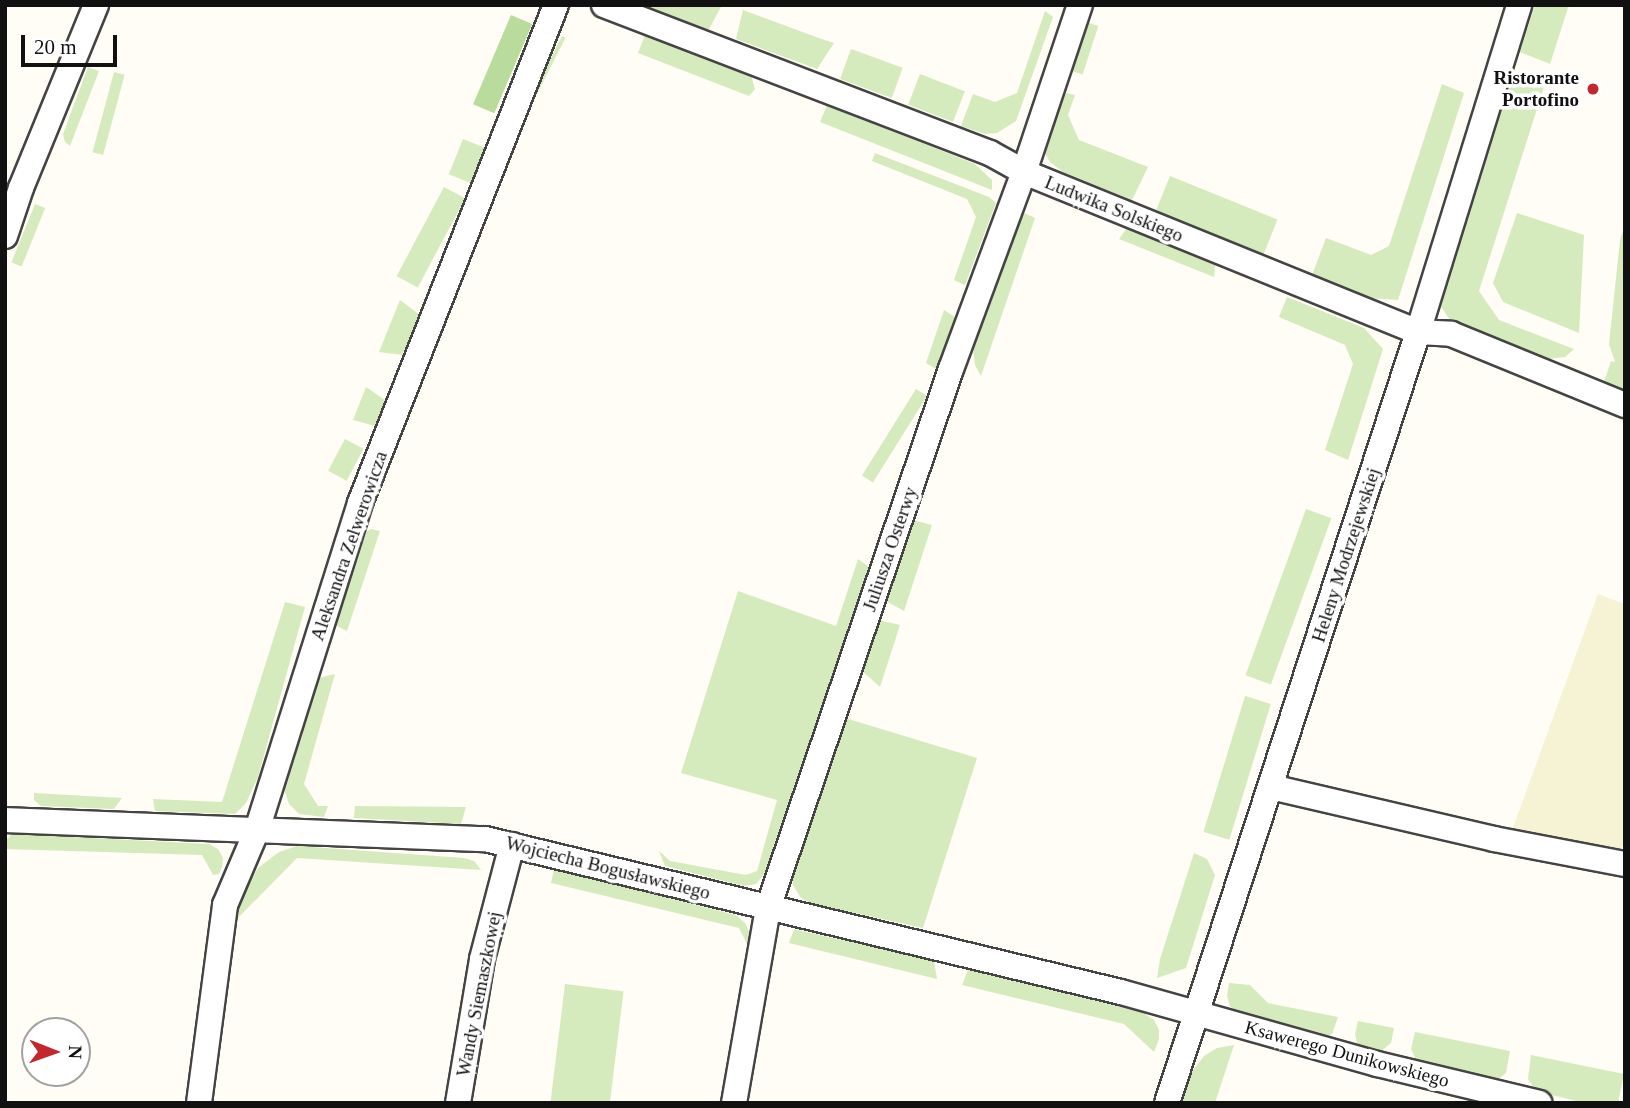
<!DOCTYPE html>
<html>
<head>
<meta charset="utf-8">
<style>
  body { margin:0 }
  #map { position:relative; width:1630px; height:1108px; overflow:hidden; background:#fffdf5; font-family:Georgia,serif }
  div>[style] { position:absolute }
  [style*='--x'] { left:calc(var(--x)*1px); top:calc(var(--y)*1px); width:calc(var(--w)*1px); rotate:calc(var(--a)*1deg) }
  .farmland>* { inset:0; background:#f6f3d4 }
  .green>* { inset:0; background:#d5ebbd; transform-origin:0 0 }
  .forest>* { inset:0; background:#b9dc9c; transform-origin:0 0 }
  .roads { filter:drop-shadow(2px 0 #444) drop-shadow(-2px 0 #444) drop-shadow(0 2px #444) drop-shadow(0 -2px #444) }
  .minor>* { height:24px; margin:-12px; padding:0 12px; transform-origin:12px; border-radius:12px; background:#fff }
  .dots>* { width:19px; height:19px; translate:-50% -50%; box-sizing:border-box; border:4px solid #fff; border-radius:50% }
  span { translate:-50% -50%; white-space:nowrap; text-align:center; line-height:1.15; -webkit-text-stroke:7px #fff; paint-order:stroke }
  .poi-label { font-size:19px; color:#111; font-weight:700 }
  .right { translate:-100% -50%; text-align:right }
  .street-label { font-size:19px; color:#111 }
  .frame { position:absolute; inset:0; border:7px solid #111; pointer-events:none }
  .north { position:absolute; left:21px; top:1017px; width:70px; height:70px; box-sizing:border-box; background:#fff; border:2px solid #a0a0a0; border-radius:50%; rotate:91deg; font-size:19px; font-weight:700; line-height:28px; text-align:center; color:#111 }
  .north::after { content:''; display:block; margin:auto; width:24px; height:32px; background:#c4262e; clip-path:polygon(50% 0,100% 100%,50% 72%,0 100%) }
  .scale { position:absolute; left:21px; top:35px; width:96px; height:32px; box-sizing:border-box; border:4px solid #111; border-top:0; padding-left:9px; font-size:21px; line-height:24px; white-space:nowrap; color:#111; -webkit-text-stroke:5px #fff; paint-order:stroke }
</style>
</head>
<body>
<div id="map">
  <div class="farmland">
    <i style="clip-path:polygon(1598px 594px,1625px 604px,1625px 839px,1619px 855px,1511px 833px)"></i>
  </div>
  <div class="green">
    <i style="clip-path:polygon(643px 5px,722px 5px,707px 33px,695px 31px)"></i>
    <i style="clip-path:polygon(1535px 5px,1569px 5px,1550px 64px,1520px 52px)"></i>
    <i style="clip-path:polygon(743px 10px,816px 37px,834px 43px,817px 69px,736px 39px)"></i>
    <i style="clip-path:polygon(1045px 11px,1053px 17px,1016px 121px,997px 133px,985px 134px,961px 126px,973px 94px,995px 102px,1017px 93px)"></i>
    <i style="left:1086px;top:22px;width:13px;height:51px;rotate:18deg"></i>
    <i style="clip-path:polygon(645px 35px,751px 75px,755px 89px,749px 96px,638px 53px)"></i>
    <i style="left:562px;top:36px;width:4px;height:163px;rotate:27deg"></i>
    <i style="left:851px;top:49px;width:55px;height:32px;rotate:20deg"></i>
    <i style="clip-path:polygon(88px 67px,99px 71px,70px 146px,65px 142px,63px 134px)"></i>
    <i style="left:114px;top:72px;width:11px;height:83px;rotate:15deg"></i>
    <i style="left:920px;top:74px;width:48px;height:33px;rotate:21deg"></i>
    <i style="clip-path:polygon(1511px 81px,1544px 87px,1479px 291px,1499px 320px,1574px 349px,1565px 357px,1547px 359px,1450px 320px,1440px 305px)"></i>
    <i style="clip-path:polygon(1442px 84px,1464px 93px,1398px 300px,1370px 298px,1312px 275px,1326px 238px,1371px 255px,1389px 246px)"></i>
    <i style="clip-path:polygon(1066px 93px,1075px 95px,1068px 115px,1079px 140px,1148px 167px,1132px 200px,1063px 172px,1050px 162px,1044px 152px,1045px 139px,1058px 99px)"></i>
    <i style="clip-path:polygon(827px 105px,975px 164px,992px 180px,992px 190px,820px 122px)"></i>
    <i style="left:463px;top:139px;width:24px;height:38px;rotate:22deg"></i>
    <i style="clip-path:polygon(875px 153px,989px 197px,996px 203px,965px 285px,954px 280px,976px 217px,967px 199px,872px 161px)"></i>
    <i style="left:1170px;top:176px;width:116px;height:38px;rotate:22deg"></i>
    <i style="left:444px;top:187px;width:24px;height:101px;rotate:28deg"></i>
    <i style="left:35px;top:204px;width:11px;height:63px;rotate:22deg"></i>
    <i style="clip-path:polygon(1022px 212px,1035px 218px,981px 376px,975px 365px,973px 348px)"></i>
    <i style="clip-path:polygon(1517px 213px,1584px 235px,1579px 333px,1503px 302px,1493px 283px)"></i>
    <i style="clip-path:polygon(1625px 224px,1625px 394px,1603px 385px,1611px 361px,1615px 362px,1609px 344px,1620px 240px)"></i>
    <i style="clip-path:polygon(1127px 228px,1215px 265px,1214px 277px,1119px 239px)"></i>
    <i style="clip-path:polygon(1287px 297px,1364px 328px,1383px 349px,1348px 460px,1325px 450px,1353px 364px,1345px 345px,1279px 317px)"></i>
    <i style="clip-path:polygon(400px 300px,420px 315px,402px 355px,379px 352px)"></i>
    <i style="clip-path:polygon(944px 310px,955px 317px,936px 369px,926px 363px)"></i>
    <i style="clip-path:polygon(366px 387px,385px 400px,375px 426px,353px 420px)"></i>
    <i style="left:916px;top:389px;width:13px;height:102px;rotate:32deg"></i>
    <i style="left:345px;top:439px;width:21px;height:36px;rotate:28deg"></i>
    <i style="left:1306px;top:509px;width:27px;height:177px;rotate:20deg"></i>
    <i style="clip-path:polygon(913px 520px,932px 525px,904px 611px,884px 600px)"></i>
    <i style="clip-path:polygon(371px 529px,380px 531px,347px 631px,331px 623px,361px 535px)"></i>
    <i style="clip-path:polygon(858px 559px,869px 567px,764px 874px,756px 884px,744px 886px,665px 866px,659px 851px,670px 861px,746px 875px,757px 871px,777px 800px,681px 773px,738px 591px,836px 626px)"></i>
    <i style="clip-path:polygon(285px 602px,305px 607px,258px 777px,246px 803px,235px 814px,155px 811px,153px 799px,222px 802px)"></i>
    <i style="clip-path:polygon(878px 620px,900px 625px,880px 687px,861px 670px)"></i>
    <i style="clip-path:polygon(335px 674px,304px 784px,318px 806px,328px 806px,324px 817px,299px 814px,289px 804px,284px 789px,314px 679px)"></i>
    <i style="left:1245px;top:696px;width:27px;height:142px;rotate:17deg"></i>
    <i style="clip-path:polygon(845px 718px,977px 758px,923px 928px,810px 903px,801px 898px,793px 885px,792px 870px)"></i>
    <i style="clip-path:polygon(34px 793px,122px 798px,114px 809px,41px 806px,34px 800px)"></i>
    <i style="clip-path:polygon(355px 806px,466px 807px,461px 824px,354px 818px)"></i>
    <i style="clip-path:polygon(12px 834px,209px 844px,218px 849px,223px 858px,222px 867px,219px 874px,213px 875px,202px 855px,5px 849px,5px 841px)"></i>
    <i style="clip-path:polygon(297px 846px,464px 858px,474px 861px,481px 870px,297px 858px,231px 925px,242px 895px,258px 868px,279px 852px)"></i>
    <i style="clip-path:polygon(1194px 853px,1207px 859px,1215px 875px,1186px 968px,1157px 978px,1160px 959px)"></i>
    <i style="clip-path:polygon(554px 869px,736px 915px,745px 923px,753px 940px,747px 944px,739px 928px,551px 883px)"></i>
    <i style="clip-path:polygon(794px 929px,934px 961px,937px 979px,789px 943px)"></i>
    <i style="clip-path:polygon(968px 970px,1142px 1012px,1154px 1020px,1159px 1030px,1159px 1039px,1154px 1052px,1124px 1024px,962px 985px)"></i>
    <i style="clip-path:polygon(1229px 983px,1250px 985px,1268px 1003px,1338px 1017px,1332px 1034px,1323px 1038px,1240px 1016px,1230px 1006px,1227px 996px)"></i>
    <i style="left:565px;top:984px;width:59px;height:121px;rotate:7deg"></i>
    <i style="clip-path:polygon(1358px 1021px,1394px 1028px,1391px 1043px,1380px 1052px,1358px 1047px,1355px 1034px)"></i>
    <i style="clip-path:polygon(1415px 1032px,1510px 1051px,1506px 1073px,1496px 1081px,1417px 1062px,1411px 1049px)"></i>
    <i style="clip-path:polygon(1234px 1045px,1215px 1103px,1181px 1103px,1192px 1072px,1204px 1056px,1217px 1048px)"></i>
    <i style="clip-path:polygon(1531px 1055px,1624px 1074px,1618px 1103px,1584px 1103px,1536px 1091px,1528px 1079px)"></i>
  </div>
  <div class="forest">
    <i style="left:511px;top:15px;width:23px;height:97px;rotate:23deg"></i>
  </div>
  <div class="roads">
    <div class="minor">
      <i style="--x:604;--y:5;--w:413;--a:21"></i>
      <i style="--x:990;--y:153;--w:39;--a:29"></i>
      <i style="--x:1024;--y:172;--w:425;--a:22.1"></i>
      <i style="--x:1418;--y:332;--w:33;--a:3"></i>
      <i style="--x:1451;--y:334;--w:188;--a:22.2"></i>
      <i style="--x:5;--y:236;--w:51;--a:-71.6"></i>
      <i style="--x:21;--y:188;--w:198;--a:-67.7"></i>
      <i style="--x:1271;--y:787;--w:229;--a:13.1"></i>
      <i style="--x:1494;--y:839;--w:133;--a:10.8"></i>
      <i style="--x:5;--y:820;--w:480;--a:2.3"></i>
      <i style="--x:485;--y:839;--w:654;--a:13.53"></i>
      <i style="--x:1121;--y:992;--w:266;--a:15.7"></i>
      <i style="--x:1377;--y:1064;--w:167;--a:13.5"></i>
      <i style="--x:199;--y:1103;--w:200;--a:-82.5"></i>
      <i style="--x:225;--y:905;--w:82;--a:-66.9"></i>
      <i style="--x:257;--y:830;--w:343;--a:-72.5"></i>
      <i style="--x:360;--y:503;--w:535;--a:-68.52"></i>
      <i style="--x:458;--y:1103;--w:146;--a:-80.5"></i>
      <i style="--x:482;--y:959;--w:118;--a:-75.3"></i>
      <i style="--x:734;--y:1103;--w:198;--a:-80.1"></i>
      <i style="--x:768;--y:908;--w:569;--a:-71.25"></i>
      <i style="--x:951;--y:369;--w:210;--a:-69.7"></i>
      <i style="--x:1024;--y:172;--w:176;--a:-71.5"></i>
      <i style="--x:1167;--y:1103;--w:811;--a:-71.97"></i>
      <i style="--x:1418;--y:332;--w:342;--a:-72.8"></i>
    </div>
  </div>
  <div class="dots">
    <i style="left:1593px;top:89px;background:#c4262e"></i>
  </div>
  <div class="poi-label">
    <span class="right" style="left:1579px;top:89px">Ristorante<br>Portofino</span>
  </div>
  <div class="street-label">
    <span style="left:1114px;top:209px;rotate:22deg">Ludwika Solskiego</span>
    <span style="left:349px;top:546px;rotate:-71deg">Aleksandra Zelwerowicza</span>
    <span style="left:890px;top:549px;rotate:-71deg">Juliusza Osterwy</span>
    <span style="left:1346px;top:555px;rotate:-72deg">Heleny Modrzejewskiej</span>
    <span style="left:608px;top:868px;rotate:14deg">Wojciecha Bogusławskiego</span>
    <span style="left:479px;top:994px;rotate:-79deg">Wandy Siemaszkowej</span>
    <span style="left:1347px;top:1054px;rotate:15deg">Ksawerego Dunikowskiego</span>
  </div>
  <div class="frame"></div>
  <div class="north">N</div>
  <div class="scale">20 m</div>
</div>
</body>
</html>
